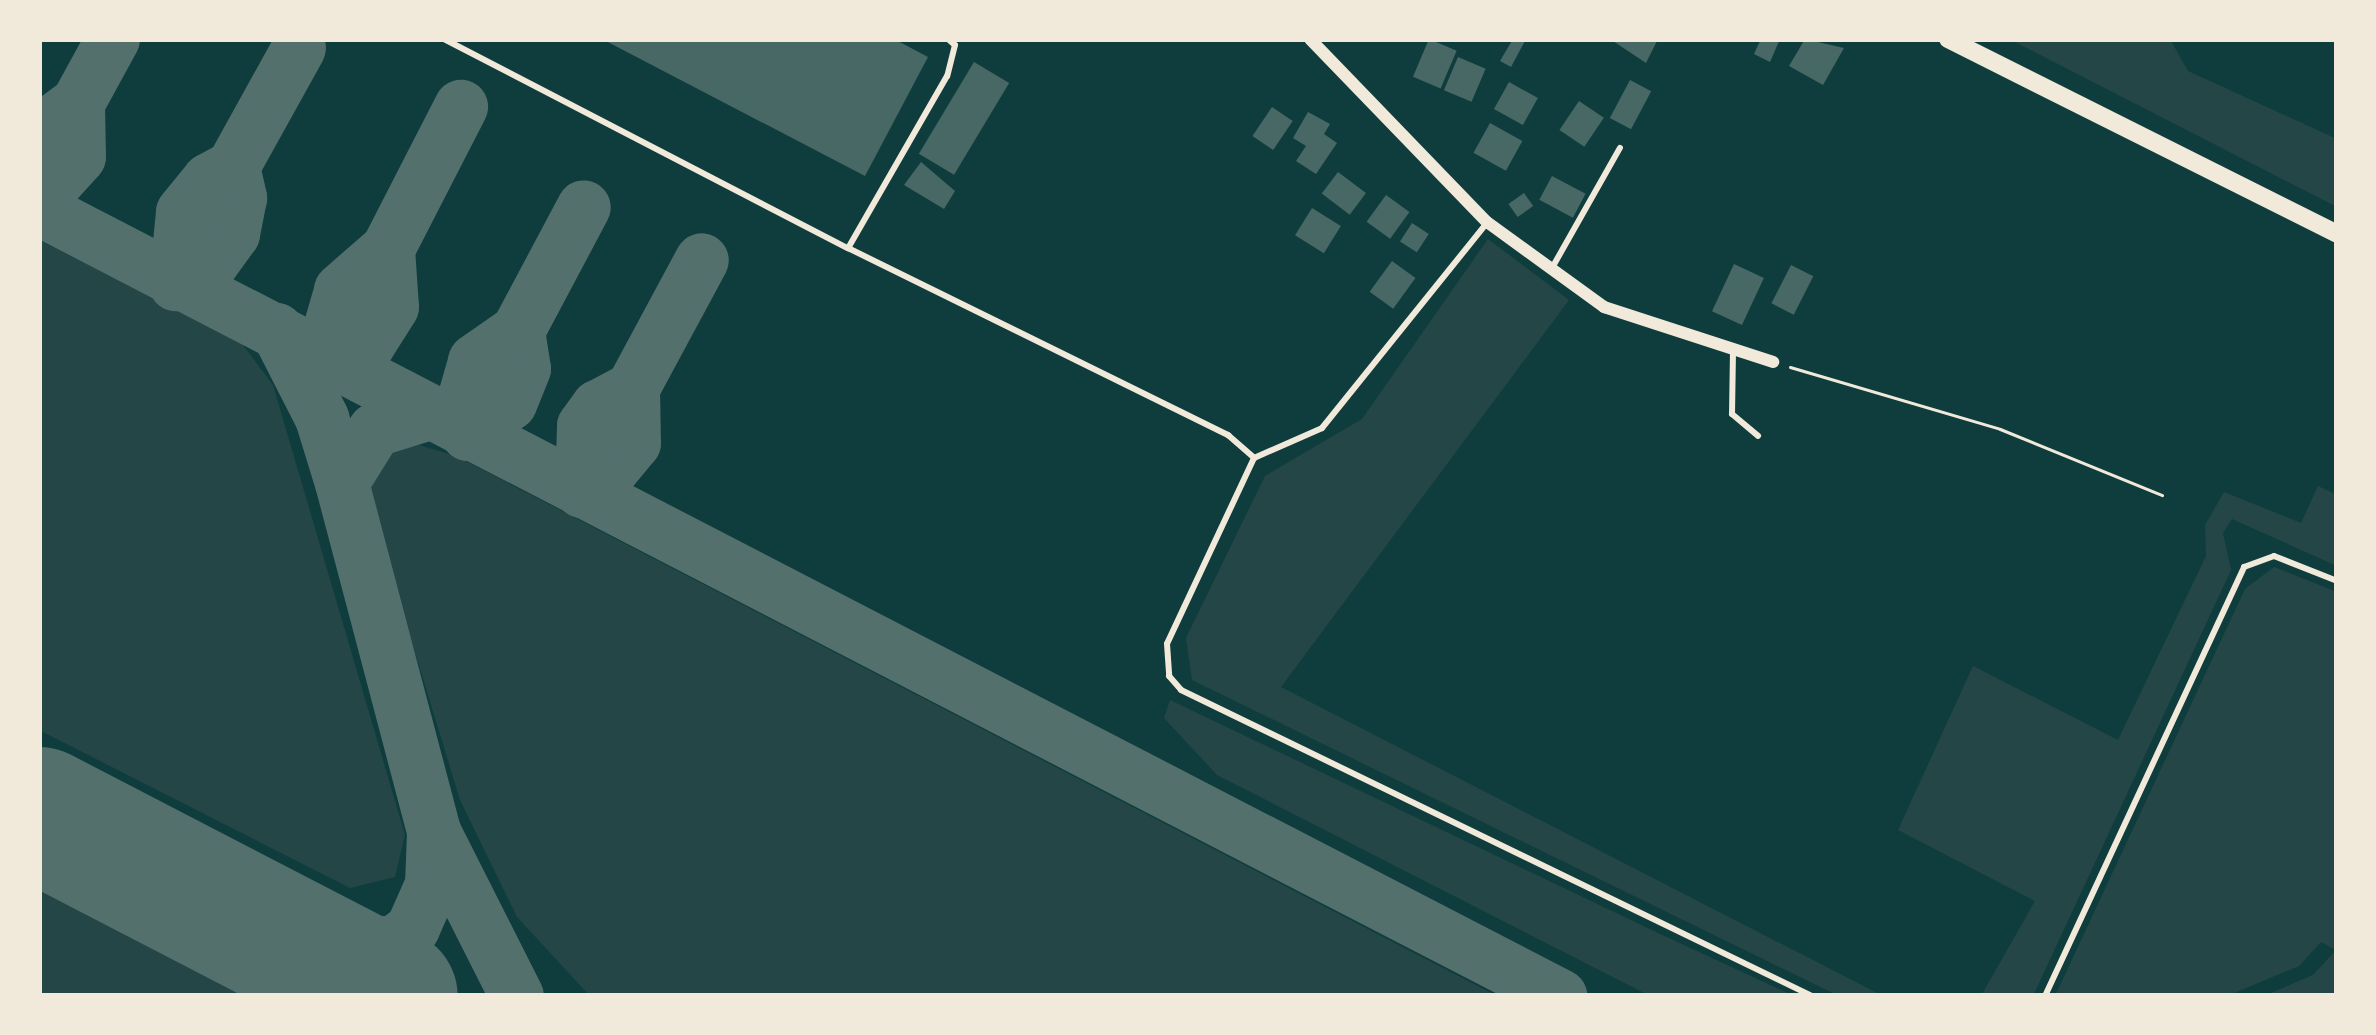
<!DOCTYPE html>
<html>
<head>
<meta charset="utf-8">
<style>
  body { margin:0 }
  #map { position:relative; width:2376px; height:1035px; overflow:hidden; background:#0f3d3e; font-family:Figtree,sans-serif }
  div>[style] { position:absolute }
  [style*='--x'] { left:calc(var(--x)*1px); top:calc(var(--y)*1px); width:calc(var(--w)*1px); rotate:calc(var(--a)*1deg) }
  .green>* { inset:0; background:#244646 }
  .taxiway>* { height:54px; margin:-27px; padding:0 27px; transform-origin:27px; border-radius:27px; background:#53706d }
  .runway>* { height:135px; margin:-67.5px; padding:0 67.5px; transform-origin:67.5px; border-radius:67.5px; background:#53706d }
  .building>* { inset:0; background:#486865; transform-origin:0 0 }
  .path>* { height:3px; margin:-1.5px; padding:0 1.5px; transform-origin:1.5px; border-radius:1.5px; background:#f1e9da }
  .service>* { height:6px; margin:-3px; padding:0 3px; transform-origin:3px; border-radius:3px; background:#f1e9da }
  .minor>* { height:12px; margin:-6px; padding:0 6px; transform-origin:6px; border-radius:6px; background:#f1e9da }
  .primary>* { height:18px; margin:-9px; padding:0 9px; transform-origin:9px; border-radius:9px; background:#f1e9da }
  span { translate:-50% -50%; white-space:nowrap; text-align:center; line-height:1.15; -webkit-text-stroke:10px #f1e9da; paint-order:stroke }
  .frame { position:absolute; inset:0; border:42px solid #f1e9da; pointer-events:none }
</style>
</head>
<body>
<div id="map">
  <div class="green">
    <i style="clip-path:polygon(2009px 39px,2170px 39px,2188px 71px,2337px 139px,2337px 207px)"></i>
    <i style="clip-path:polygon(1488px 239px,1569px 300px,1281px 687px,1883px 996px,1839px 996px,1192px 680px,1186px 638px,1265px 476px,1362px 419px)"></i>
    <i style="clip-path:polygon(39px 240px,240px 341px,273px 385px,405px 835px,395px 877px,350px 888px,39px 730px)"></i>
    <i style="clip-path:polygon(405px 441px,456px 456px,1497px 996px,590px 996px,517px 917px,460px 800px,368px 498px,376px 458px)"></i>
    <i style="clip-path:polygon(2318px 486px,2337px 495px,2337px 566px,2232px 519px,2223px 533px,2231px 570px,2033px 996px,1981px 996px,2035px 901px,1898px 830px,1973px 666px,2118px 740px,2206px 556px,2205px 525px,2224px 492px,2301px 523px)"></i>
    <i style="clip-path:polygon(2274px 567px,2337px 592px,2337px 996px,2264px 996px,2313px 975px,2336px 950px,2321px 942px,2299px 966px,2227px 996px,2055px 996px,2245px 589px)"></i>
    <i style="clip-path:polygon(1170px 700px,1658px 933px,1794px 996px,1650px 996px,1217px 775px,1164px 718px)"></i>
    <i style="clip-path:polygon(39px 874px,273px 996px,39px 996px)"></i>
  </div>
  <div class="taxiway">
    <i style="--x:39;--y:132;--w:49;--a:-36.6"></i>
    <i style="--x:78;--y:103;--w:73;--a:-61.3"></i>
    <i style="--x:233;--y:167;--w:32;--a:77"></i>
    <i style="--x:240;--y:198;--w:37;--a:101"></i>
    <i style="--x:233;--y:234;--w:36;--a:126"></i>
    <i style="--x:212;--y:263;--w:42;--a:149.7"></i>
    <i style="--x:176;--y:284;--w:72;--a:-84.4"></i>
    <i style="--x:183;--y:212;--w:41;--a:-50.9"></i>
    <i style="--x:209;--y:180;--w:27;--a:-28"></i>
    <i style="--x:233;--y:167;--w:136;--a:-61"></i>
    <i style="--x:39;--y:201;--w:59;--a:-47.7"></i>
    <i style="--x:79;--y:157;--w:54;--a:-91.1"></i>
    <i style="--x:39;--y:209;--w:1713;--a:27.36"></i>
    <i style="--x:388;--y:249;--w:58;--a:86.1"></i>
    <i style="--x:392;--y:307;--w:45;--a:122.3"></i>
    <i style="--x:368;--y:345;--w:35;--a:147"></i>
    <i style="--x:339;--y:364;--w:39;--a:-102"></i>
    <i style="--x:331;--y:326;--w:37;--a:-74"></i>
    <i style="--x:341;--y:290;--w:62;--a:-41.1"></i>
    <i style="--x:388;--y:249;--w:160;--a:-62.8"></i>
    <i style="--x:277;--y:330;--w:99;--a:62.9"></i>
    <i style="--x:322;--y:418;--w:68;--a:72.9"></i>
    <i style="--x:518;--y:331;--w:38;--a:81"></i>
    <i style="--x:524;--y:369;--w:37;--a:112"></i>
    <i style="--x:510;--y:403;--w:52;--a:143.6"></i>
    <i style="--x:468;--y:434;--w:37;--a:-95"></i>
    <i style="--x:465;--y:397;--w:37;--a:-74"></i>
    <i style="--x:475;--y:361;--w:52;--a:-34.9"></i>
    <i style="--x:518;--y:331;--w:140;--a:-62"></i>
    <i style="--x:633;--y:388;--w:55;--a:89"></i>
    <i style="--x:634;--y:443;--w:47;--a:129.8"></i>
    <i style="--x:604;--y:479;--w:25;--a:151"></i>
    <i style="--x:582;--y:491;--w:65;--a:-88.2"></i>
    <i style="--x:584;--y:426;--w:24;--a:-54"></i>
    <i style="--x:598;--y:407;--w:40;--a:-28"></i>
    <i style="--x:633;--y:388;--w:145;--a:-61.7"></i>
    <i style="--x:430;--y:413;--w:58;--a:162.8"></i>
    <i style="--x:375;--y:430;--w:62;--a:121.9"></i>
    <i style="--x:342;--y:483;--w:361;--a:75.2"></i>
    <i style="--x:265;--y:931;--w:70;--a:14"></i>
    <i style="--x:333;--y:948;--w:63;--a:-5.4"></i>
    <i style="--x:396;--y:942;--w:22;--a:-39"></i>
    <i style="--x:413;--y:928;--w:47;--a:-66.2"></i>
    <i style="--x:432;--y:885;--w:53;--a:-87.8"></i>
    <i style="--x:434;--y:832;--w:184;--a:63.2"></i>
  </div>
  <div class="runway">
    <i style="--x:39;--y:814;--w:395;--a:27.4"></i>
  </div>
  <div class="building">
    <i style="clip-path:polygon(602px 39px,894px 39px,928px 57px,865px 176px)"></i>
    <i style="left:1429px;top:39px;width:30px;height:41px;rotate:23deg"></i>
    <i style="clip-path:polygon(1513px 39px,1526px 39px,1511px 67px,1500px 61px)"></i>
    <i style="clip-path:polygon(1610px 39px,1658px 39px,1646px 63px)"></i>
    <i style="clip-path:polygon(1761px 39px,1780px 39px,1770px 62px,1754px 54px)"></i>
    <i style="clip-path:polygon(1805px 39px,1844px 48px,1823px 85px,1789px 66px)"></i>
    <i style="left:1458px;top:57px;width:30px;height:36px;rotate:23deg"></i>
    <i style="left:974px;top:62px;width:41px;height:107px;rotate:31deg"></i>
    <i style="left:1630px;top:80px;width:24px;height:43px;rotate:28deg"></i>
    <i style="left:1509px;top:82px;width:33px;height:31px;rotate:29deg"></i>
    <i style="left:1579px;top:101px;width:30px;height:35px;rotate:34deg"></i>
    <i style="left:1272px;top:107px;width:25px;height:35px;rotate:34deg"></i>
    <i style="clip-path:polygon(1308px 112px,1330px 124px,1324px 134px,1337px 143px,1316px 174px,1296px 161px,1306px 146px,1293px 138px)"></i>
    <i style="left:1490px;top:123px;width:37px;height:34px;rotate:29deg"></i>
    <i style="clip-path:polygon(921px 162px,955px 191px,944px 209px,904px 185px)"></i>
    <i style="left:1338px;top:172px;width:35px;height:27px;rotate:37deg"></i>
    <i style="left:1552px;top:176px;width:38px;height:27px;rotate:28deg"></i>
    <i style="left:1524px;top:193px;width:16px;height:19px;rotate:55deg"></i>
    <i style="left:1386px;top:195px;width:29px;height:33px;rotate:36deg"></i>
    <i style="left:1312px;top:208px;width:34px;height:32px;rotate:32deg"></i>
    <i style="left:1412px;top:223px;width:20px;height:22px;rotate:33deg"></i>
    <i style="left:1392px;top:261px;width:29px;height:38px;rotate:36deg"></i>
    <i style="left:1734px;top:264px;width:33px;height:52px;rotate:25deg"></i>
    <i style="left:1791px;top:265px;width:25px;height:43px;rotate:27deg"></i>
  </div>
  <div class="path">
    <i style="--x:1790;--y:367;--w:219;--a:16.4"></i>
    <i style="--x:2000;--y:429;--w:175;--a:22.2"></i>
  </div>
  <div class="service">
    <i style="--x:444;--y:39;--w:455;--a:27.4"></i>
    <i style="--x:948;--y:39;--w:9;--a:41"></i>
    <i style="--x:955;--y:45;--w:32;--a:104"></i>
    <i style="--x:947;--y:76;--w:198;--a:119.9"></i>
    <i style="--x:848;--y:248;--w:424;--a:26.2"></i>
    <i style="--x:1228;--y:435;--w:35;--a:41"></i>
    <i style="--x:1254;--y:458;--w:74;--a:-23.8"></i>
    <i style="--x:1322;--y:428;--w:260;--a:-51.2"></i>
    <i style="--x:1552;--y:268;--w:138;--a:-60.5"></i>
    <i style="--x:1733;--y:351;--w:63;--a:90.9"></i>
    <i style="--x:1732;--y:414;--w:34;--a:40"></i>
    <i style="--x:1254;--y:458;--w:205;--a:115.1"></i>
    <i style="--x:1167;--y:644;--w:32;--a:86"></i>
    <i style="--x:1169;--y:676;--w:18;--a:49"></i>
    <i style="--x:1181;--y:690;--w:701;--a:25.87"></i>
    <i style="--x:2045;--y:996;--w:473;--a:-65.1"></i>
    <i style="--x:2244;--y:567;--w:32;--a:-20"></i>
    <i style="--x:2274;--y:556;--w:68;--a:21.6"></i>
  </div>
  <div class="minor">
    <i style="--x:1310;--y:39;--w:255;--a:46"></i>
    <i style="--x:1487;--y:222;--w:145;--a:36"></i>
    <i style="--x:1604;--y:307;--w:178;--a:18"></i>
  </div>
  <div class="primary">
    <i style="--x:1948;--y:39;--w:435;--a:26.6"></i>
  </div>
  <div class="frame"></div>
</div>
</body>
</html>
